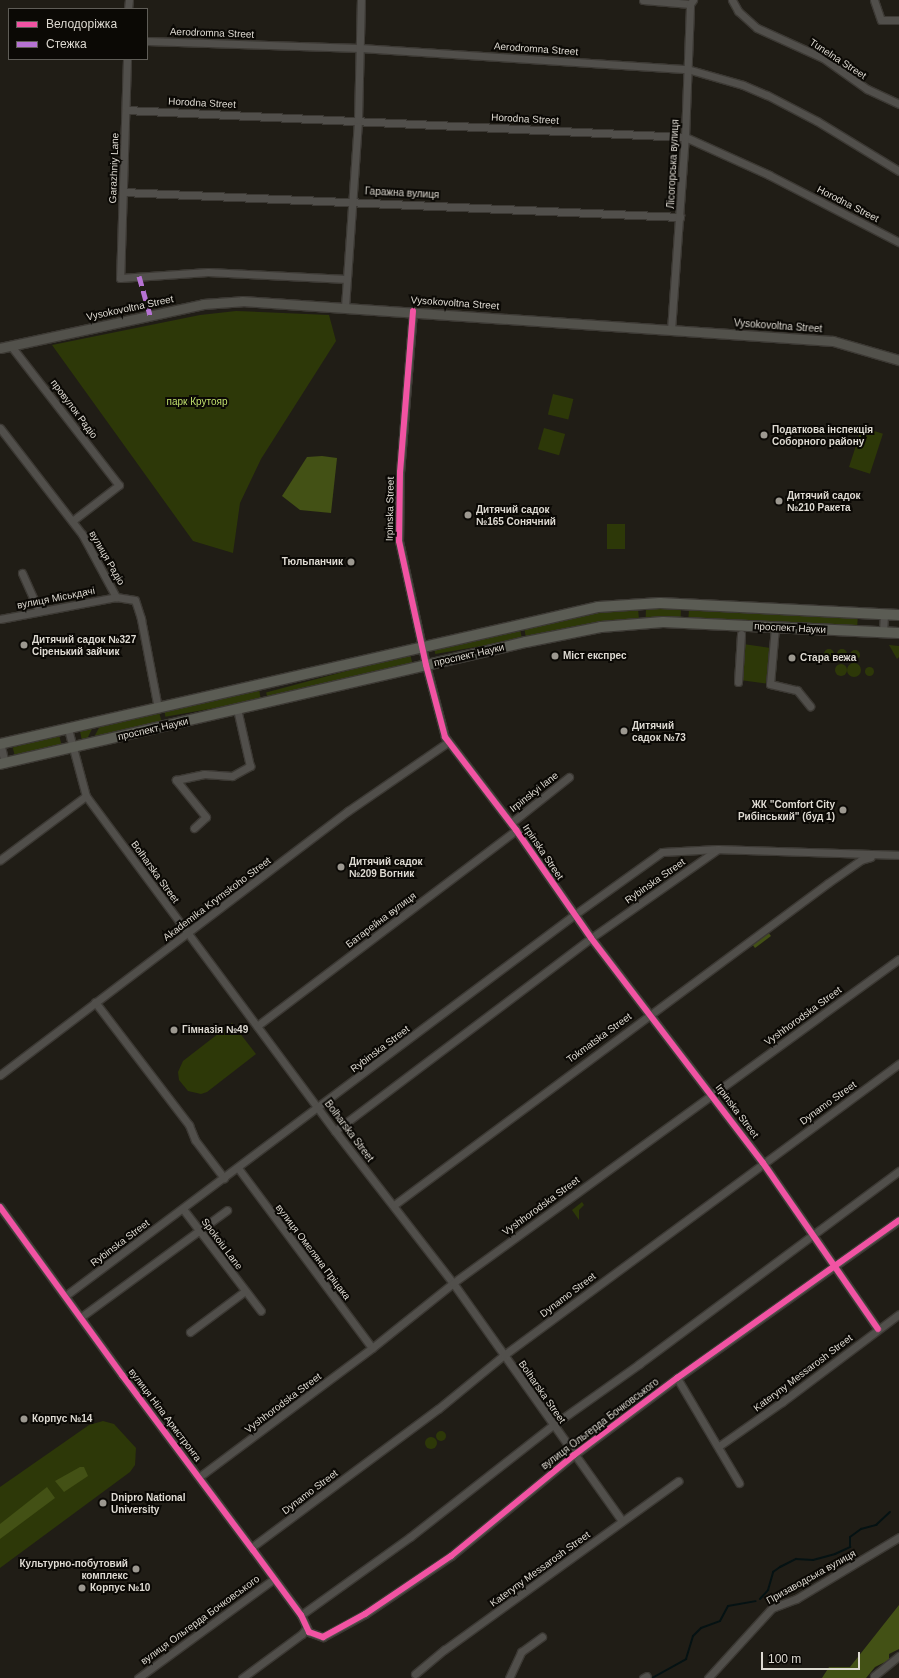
<!DOCTYPE html>
<html>
<head>
<meta charset="utf-8">
<style>
  body { margin:0 }
  #map { position:relative; width:899px; height:1678px; overflow:hidden; background:#201d16; font-family:Helvetica,sans-serif }
  div>[style] { position:absolute }
  [style*='--x'] { left:calc(var(--x)*1px); top:calc(var(--y)*1px); width:calc(var(--w)*1px); rotate:calc(var(--a)*1deg) }
  .green>* { inset:0; background:#2d3808; transform-origin:0 0 }
  .round { border-radius:50% }
  .forest>* { inset:0; background:#435115; transform-origin:0 0 }
  .stream>* { height:2px; margin:-1px; padding:0 1px; transform-origin:1px; border-radius:1px; background:#051213 }
  .roads { filter:drop-shadow(1px 0 #3c3934) drop-shadow(-1px 0 #3c3934) drop-shadow(0 1px #3c3934) drop-shadow(0 -1px #3c3934) }
  .street>* { height:7px; margin:-3.5px; padding:0 3.5px; transform-origin:3.5px; border-radius:3.5px; background:#514f4b }
  .secondary>* { height:9px; margin:-4.5px; padding:0 4.5px; transform-origin:4.5px; border-radius:4.5px; background:#52514b }
  .primary>* { height:10px; margin:-5px; padding:0 5px; transform-origin:5px; border-radius:5px; background:#5b5c54 }
  .quiet>* { height:5px; margin-top:-2.5px; transform-origin:0; background:repeating-linear-gradient(90deg,#b673d3 0 10px,transparent 0 15px) }
  .cycleway>* { height:6px; margin:-3px; padding:0 3px; transform-origin:3px; border-radius:3px; background:#f153a3 }
  .dots>* { width:11px; height:11px; translate:-50% -50%; box-sizing:border-box; border:2px solid #0b0905; border-radius:50% }
  span { translate:-50% -50%; white-space:nowrap; text-align:center; line-height:1.15; -webkit-text-stroke:4px #0b0905; paint-order:stroke }
  .street-label { font-size:10px; color:#dedad2 }
  .park-label { font-size:10px; color:#c0df6c }
  .poi-label { font-size:10px; color:#dedad2; font-weight:700 }
  .left { translate:0 -50%; text-align:left }
  .right { translate:-100% -50%; text-align:right }
  .legend { position:absolute; left:8px; top:8px; width:140px; height:52px; box-sizing:border-box; background:#0b0905; border:1px solid #5f5d57; margin:0; padding:5px 7px; list-style:none; font-size:12px; color:#dedad2 }
  .legend li { display:flex; align-items:center; gap:8px; height:20px }
  .legend b { width:20px; border:1px solid #5f5d57 }
  .scale { position:absolute; left:761px; top:1652px; width:99px; height:18px; box-sizing:border-box; border:2px solid #dedad2; border-top:0; padding-left:5px; font-size:12px; line-height:14px; white-space:nowrap; color:#dedad2; -webkit-text-stroke:3px #0b0905; paint-order:stroke }
</style>
</head>
<body>
<div id="map">
  <div class="green">
    <i style="clip-path:polygon(236px 311px,329px 315px,336px 341px,261px 459px,240px 503px,233px 553px,193px 541px,52px 345px,200px 315px)"></i>
    <i style="left:553px;top:394px;width:21px;height:21px;rotate:14deg"></i>
    <i style="left:862px;top:427px;width:22px;height:42px;rotate:18deg"></i>
    <i style="left:544px;top:428px;width:22px;height:22px;rotate:16deg"></i>
    <i style="left:625px;top:524px;width:25px;height:18px;rotate:90deg"></i>
    <i style="left:646px;top:607px;width:35px;height:12px;rotate:2deg"></i>
    <i style="clip-path:polygon(638px 608px,639px 620px,526px 638px,524px 627px,599px 611px)"></i>
    <i style="left:689px;top:608px;width:169px;height:11px;rotate:3deg"></i>
    <i style="left:520px;top:628px;width:11px;height:88px;rotate:80deg"></i>
    <i style="left:743px;top:644px;width:28px;height:36px;rotate:8deg"></i>
    <i style="clip-path:polygon(889px 645px,899px 646px,899px 657px,897px 659px)"></i>
    <i class="round" style="left:824px;top:649px;width:10px;height:10px"></i>
    <i class="round" style="left:837px;top:649px;width:10px;height:10px"></i>
    <i class="round" style="left:850px;top:650px;width:10px;height:10px"></i>
    <i style="left:410px;top:654px;width:11px;height:149px;rotate:75deg"></i>
    <i class="round" style="left:847px;top:663px;width:14px;height:14px"></i>
    <i class="round" style="left:835px;top:664px;width:12px;height:12px"></i>
    <i class="round" style="left:864.5px;top:666.5px;width:9px;height:9px"></i>
    <i style="left:259px;top:689px;width:11px;height:97px;rotate:80deg"></i>
    <i style="clip-path:polygon(159px 712px,162px 723px,93px 739px,100px 726px)"></i>
    <i style="clip-path:polygon(93px 727px,86px 741px,82px 741px,80px 731px)"></i>
    <i style="left:59px;top:735px;width:11px;height:48px;rotate:75deg"></i>
    <i style="clip-path:polygon(232px 1023px,256px 1054px,207px 1092px,201px 1094px,188px 1091px,179px 1080px,178px 1072px,183px 1061px)"></i>
    <i style="clip-path:polygon(582px 1202px,584px 1205px,579px 1210px,579px 1220px,572px 1210px)"></i>
    <i style="clip-path:polygon(103px 1421px,114px 1424px,136px 1448px,135px 1465px,130px 1472px,0 1568px,0 1487px,89px 1425px)"></i>
    <i class="round" style="left:436px;top:1431px;width:10px;height:10px"></i>
    <i class="round" style="left:425px;top:1437px;width:12px;height:12px"></i>
  </div>
  <div class="forest">
    <i style="clip-path:polygon(322px 456px,337px 458px,331px 513px,300px 510px,282px 496px,307px 457px)"></i>
    <i style="left:768px;top:932px;width:5px;height:20px;rotate:53deg"></i>
    <i style="clip-path:polygon(80px 1467px,84px 1467px,88px 1476px,64px 1492px,55px 1481px)"></i>
    <i style="clip-path:polygon(47px 1487px,55px 1498px,0 1539px,0 1524px)"></i>
    <i style="clip-path:polygon(899px 1605px,899px 1649px,889px 1654px,889px 1660px,875px 1667px,866px 1678px,822px 1678px,829px 1667px,850px 1667px)"></i>
  </div>
  <div class="stream">
    <i style="--x:760;--y:1599;--w:12;--a:-48"></i>
    <i style="--x:768;--y:1590;--w:19;--a:-74"></i>
    <i style="--x:773;--y:1572;--w:9;--a:-36"></i>
    <i style="--x:780;--y:1567;--w:18;--a:-27"></i>
    <i style="--x:796;--y:1559;--w:17;--a:3"></i>
    <i style="--x:813;--y:1560;--w:23;--a:-15"></i>
    <i style="--x:835;--y:1554;--w:17;--a:-25"></i>
    <i style="--x:850;--y:1547;--w:10;--a:-90"></i>
    <i style="--x:850;--y:1537;--w:14;--a:-36"></i>
    <i style="--x:861;--y:1529;--w:16;--a:-15"></i>
    <i style="--x:876;--y:1525;--w:19;--a:-43"></i>
    <i style="--x:652;--y:1678;--w:39;--a:-29"></i>
    <i style="--x:686;--y:1659;--w:24;--a:-73"></i>
    <i style="--x:693;--y:1636;--w:11;--a:-45"></i>
    <i style="--x:701;--y:1628;--w:20;--a:-20"></i>
    <i style="--x:720;--y:1621;--w:17;--a:-62"></i>
    <i style="--x:728;--y:1606;--w:28;--a:-10"></i>
  </div>
  <div class="roads">
    <div class="street">
      <i style="--x:643;--y:0;--w:47;--a:4.9"></i>
      <i style="--x:732;--y:0;--w:13;--a:61"></i>
      <i style="--x:738;--y:11;--w:25;--a:42"></i>
      <i style="--x:757;--y:28;--w:72;--a:24.4"></i>
      <i style="--x:823;--y:58;--w:54;--a:35.2"></i>
      <i style="--x:867;--y:89;--w:35;--a:25"></i>
      <i style="--x:874;--y:0;--w:21;--a:71"></i>
      <i style="--x:881;--y:20;--w:18;--a:0"></i>
      <i style="--x:128;--y:9;--w:9;--a:-84"></i>
      <i style="--x:147;--y:41;--w:213;--a:1.9"></i>
      <i style="--x:360;--y:48;--w:328;--a:3.7"></i>
      <i style="--x:687;--y:69;--w:58;--a:15.9"></i>
      <i style="--x:743;--y:85;--w:26;--a:23"></i>
      <i style="--x:767;--y:95;--w:56;--a:27.5"></i>
      <i style="--x:817;--y:121;--w:96;--a:31.4"></i>
      <i style="--x:127;--y:59;--w:219;--a:91.8"></i>
      <i style="--x:120;--y:278;--w:88;--a:-3.9"></i>
      <i style="--x:208;--y:272;--w:139;--a:2.9"></i>
      <i style="--x:126;--y:110;--w:560;--a:2.77"></i>
      <i style="--x:685;--y:137;--w:92;--a:24.3"></i>
      <i style="--x:769;--y:175;--w:146;--a:27.3"></i>
      <i style="--x:123;--y:192;--w:558;--a:2.57"></i>
      <i style="--x:345;--y:307;--w:187;--a:-86"></i>
      <i style="--x:358;--y:120;--w:120;--a:-88.6"></i>
      <i style="--x:413;--y:311;--w:162;--a:94.6"></i>
      <i style="--x:400;--y:472;--w:69;--a:90.8"></i>
      <i style="--x:399;--y:541;--w:127;--a:77.7"></i>
      <i style="--x:426;--y:665;--w:74;--a:75.2"></i>
      <i style="--x:445;--y:737;--w:117;--a:52.6"></i>
      <i style="--x:516;--y:830;--w:131;--a:55.2"></i>
      <i style="--x:591;--y:938;--w:283;--a:52.6"></i>
      <i style="--x:763;--y:1163;--w:202;--a:55.3"></i>
      <i style="--x:671;--y:330;--w:194;--a:-85.9"></i>
      <i style="--x:685;--y:137;--w:133;--a:-87.8"></i>
      <i style="--x:690;--y:4;--w:5;--a:-53"></i>
      <i style="--x:11;--y:346;--w:176;--a:52.2"></i>
      <i style="--x:119;--y:485;--w:59;--a:142.5"></i>
      <i style="--x:0;--y:428;--w:134;--a:52.3"></i>
      <i style="--x:82;--y:534;--w:72;--a:61.6"></i>
      <i style="--x:116;--y:597;--w:19;--a:9"></i>
      <i style="--x:135;--y:600;--w:20;--a:72"></i>
      <i style="--x:141;--y:619;--w:91;--a:79.2"></i>
      <i style="--x:22;--y:573;--w:42;--a:65.9"></i>
      <i style="--x:0;--y:619;--w:118;--a:-10.7"></i>
      <i style="--x:775;--y:627;--w:57;--a:95"></i>
      <i style="--x:770;--y:684;--w:28;--a:13"></i>
      <i style="--x:797;--y:690;--w:21;--a:51"></i>
      <i style="--x:883;--y:633;--w:18;--a:-87"></i>
      <i style="--x:738;--y:682;--w:48;--a:-86.4"></i>
      <i style="--x:68;--y:729;--w:69;--a:75"></i>
      <i style="--x:86;--y:796;--w:417;--a:53.4"></i>
      <i style="--x:335;--y:1131;--w:192;--a:52.2"></i>
      <i style="--x:453;--y:1283;--w:292;--a:54.6"></i>
      <i style="--x:0;--y:742;--w:22;--a:77"></i>
      <i style="--x:511;--y:823;--w:74;--a:-38.4"></i>
      <i style="--x:194;--y:828;--w:16;--a:-43"></i>
      <i style="--x:206;--y:817;--w:48;--a:-129"></i>
      <i style="--x:176;--y:780;--w:29;--a:-12"></i>
      <i style="--x:204;--y:774;--w:28;--a:4"></i>
      <i style="--x:232;--y:776;--w:21;--a:-29"></i>
      <i style="--x:250;--y:766;--w:58;--a:-102.8"></i>
      <i style="--x:0;--y:860;--w:107;--a:-36.7"></i>
      <i style="--x:95;--y:1002;--w:155;--a:52.6"></i>
      <i style="--x:189;--y:1125;--w:16;--a:68"></i>
      <i style="--x:195;--y:1140;--w:48;--a:52.7"></i>
      <i style="--x:257;--y:1026;--w:325;--a:-37.1"></i>
      <i style="--x:0;--y:1075;--w:437;--a:-37.2"></i>
      <i style="--x:348;--y:811;--w:121;--a:-34.6"></i>
      <i style="--x:335;--y:1131;--w:321;--a:-37"></i>
      <i style="--x:591;--y:938;--w:155;--a:-35"></i>
      <i style="--x:238;--y:1168;--w:224;--a:53.3"></i>
      <i style="--x:394;--y:1205;--w:540;--a:-36.57"></i>
      <i style="--x:828;--y:883;--w:40;--a:-34.9"></i>
      <i style="--x:861;--y:860;--w:10;--a:-17"></i>
      <i style="--x:0;--y:1207;--w:208;--a:54"></i>
      <i style="--x:122;--y:1375;--w:219;--a:53.2"></i>
      <i style="--x:253;--y:1550;--w:81;--a:53.6"></i>
      <i style="--x:301;--y:1615;--w:19;--a:65"></i>
      <i style="--x:309;--y:1632;--w:15;--a:20"></i>
      <i style="--x:323;--y:1637;--w:48;--a:-28.7"></i>
      <i style="--x:365;--y:1614;--w:104;--a:-34"></i>
      <i style="--x:451;--y:1556;--w:159;--a:-39.4"></i>
      <i style="--x:574;--y:1455;--w:129;--a:-36.8"></i>
      <i style="--x:677;--y:1378;--w:272;--a:-35.4"></i>
      <i style="--x:183;--y:1209;--w:128;--a:52.6"></i>
      <i style="--x:65;--y:1296;--w:636;--a:-36.82"></i>
      <i style="--x:574;--y:915;--w:108;--a:-35.6"></i>
      <i style="--x:662;--y:852;--w:56;--a:-3.1"></i>
      <i style="--x:718;--y:849;--w:181;--a:1.9"></i>
      <i style="--x:81;--y:1317;--w:181;--a:-36.2"></i>
      <i style="--x:190;--y:1332;--w:69;--a:-36.7"></i>
      <i style="--x:677;--y:1378;--w:122;--a:59.4"></i>
      <i style="--x:719;--y:1446;--w:77;--a:-34.9"></i>
      <i style="--x:782;--y:1402;--w:146;--a:-36.9"></i>
      <i style="--x:199;--y:1477;--w:216;--a:-36.7"></i>
      <i style="--x:372;--y:1348;--w:104;--a:-38.7"></i>
      <i style="--x:453;--y:1283;--w:551;--a:-36"></i>
      <i style="--x:252;--y:1547;--w:232;--a:-36.6"></i>
      <i style="--x:438;--y:1409;--w:85;--a:-39.3"></i>
      <i style="--x:504;--y:1355;--w:491;--a:-36.4"></i>
      <i style="--x:301;--y:1615;--w:134;--a:-35.6"></i>
      <i style="--x:410;--y:1537;--w:182;--a:-38.1"></i>
      <i style="--x:553;--y:1425;--w:105;--a:-35.3"></i>
      <i style="--x:639;--y:1364;--w:324;--a:-36.6"></i>
      <i style="--x:415;--y:1674;--w:38;--a:-40"></i>
      <i style="--x:444;--y:1650;--w:289;--a:-35.8"></i>
      <i style="--x:874;--y:1676;--w:32;--a:-39"></i>
      <i style="--x:138;--y:1678;--w:168;--a:-36.1"></i>
      <i style="--x:242;--y:1678;--w:74;--a:-36.3"></i>
      <i style="--x:302;--y:1634;--w:7;--a:-56"></i>
      <i style="--x:509;--y:1678;--w:29;--a:-65"></i>
      <i style="--x:521;--y:1652;--w:26;--a:-36"></i>
      <i style="--x:643;--y:1678;--w:4;--a:-27"></i>
      <i style="--x:708;--y:1678;--w:95;--a:-47.6"></i>
      <i style="--x:772;--y:1608;--w:26;--a:-21"></i>
      <i style="--x:796;--y:1599;--w:120;--a:-31"></i>
    </div>
    <div class="secondary">
      <i style="--x:0;--y:348;--w:208;--a:-12.2"></i>
      <i style="--x:203;--y:304;--w:39;--a:-4"></i>
      <i style="--x:242;--y:301;--w:592;--a:3.87"></i>
      <i style="--x:833;--y:341;--w:69;--a:16.1"></i>
    </div>
    <div class="primary">
      <i style="--x:0;--y:744;--w:613;--a:-12.9"></i>
      <i style="--x:598;--y:607;--w:62;--a:-3.7"></i>
      <i style="--x:660;--y:603;--w:239;--a:2.9"></i>
      <i style="--x:0;--y:764;--w:540;--a:-13.06"></i>
      <i style="--x:526;--y:642;--w:76;--a:-11.3"></i>
      <i style="--x:601;--y:627;--w:62;--a:-4.6"></i>
      <i style="--x:663;--y:622;--w:236;--a:2.7"></i>
    </div>
  </div>
  <div class="quiet">
    <i style="--x:139;--y:276;--w:41;--a:74.2"></i>
  </div>
  <div class="cycleway">
    <i style="--x:413;--y:311;--w:162;--a:94.6"></i>
    <i style="--x:400;--y:472;--w:69;--a:90.8"></i>
    <i style="--x:399;--y:541;--w:127;--a:77.7"></i>
    <i style="--x:426;--y:665;--w:74;--a:75.2"></i>
    <i style="--x:445;--y:737;--w:117;--a:52.6"></i>
    <i style="--x:516;--y:830;--w:131;--a:55.2"></i>
    <i style="--x:591;--y:938;--w:283;--a:52.6"></i>
    <i style="--x:763;--y:1163;--w:202;--a:55.3"></i>
    <i style="--x:0;--y:1207;--w:208;--a:54"></i>
    <i style="--x:122;--y:1375;--w:219;--a:53.2"></i>
    <i style="--x:253;--y:1550;--w:81;--a:53.6"></i>
    <i style="--x:301;--y:1615;--w:19;--a:65"></i>
    <i style="--x:309;--y:1632;--w:15;--a:20"></i>
    <i style="--x:323;--y:1637;--w:48;--a:-28.7"></i>
    <i style="--x:365;--y:1614;--w:104;--a:-34"></i>
    <i style="--x:451;--y:1556;--w:159;--a:-39.4"></i>
    <i style="--x:574;--y:1455;--w:129;--a:-36.8"></i>
    <i style="--x:677;--y:1378;--w:272;--a:-35.4"></i>
  </div>
  <div class="dots">
    <i style="left:764px;top:435px;background:#9c9890"></i>
    <i style="left:779px;top:501px;background:#9c9890"></i>
    <i style="left:468px;top:515px;background:#9c9890"></i>
    <i style="left:351px;top:562px;background:#9c9890"></i>
    <i style="left:24px;top:645px;background:#9c9890"></i>
    <i style="left:555px;top:656px;background:#9c9890"></i>
    <i style="left:792px;top:658px;background:#9c9890"></i>
    <i style="left:624px;top:731px;background:#9c9890"></i>
    <i style="left:843px;top:810px;background:#9c9890"></i>
    <i style="left:341px;top:867px;background:#9c9890"></i>
    <i style="left:174px;top:1030px;background:#9c9890"></i>
    <i style="left:24px;top:1419px;background:#9c9890"></i>
    <i style="left:103px;top:1503px;background:#9c9890"></i>
    <i style="left:136px;top:1569px;background:#9c9890"></i>
    <i style="left:82px;top:1588px;background:#9c9890"></i>
  </div>
  <div class="street-label">
    <span style="left:212px;top:33px;rotate:2deg">Aerodromna Street</span>
    <span style="left:536px;top:49px;rotate:4deg">Aerodromna Street</span>
    <span style="left:838px;top:59px;rotate:33deg">Tunelna Street</span>
    <span style="left:202px;top:103px;rotate:3deg">Horodna Street</span>
    <span style="left:525px;top:119px;rotate:3deg">Horodna Street</span>
    <span style="left:673px;top:164px;rotate:-87deg">Лісогорська вулиця</span>
    <span style="left:114px;top:168px;rotate:-88deg">Garazhniy Lane</span>
    <span style="left:402px;top:193px;rotate:3deg">Гаражна вулиця</span>
    <span style="left:848px;top:204px;rotate:27deg">Horodna Street</span>
    <span style="left:455px;top:303px;rotate:4deg">Vysokovoltna Street</span>
    <span style="left:130px;top:308px;rotate:-12deg">Vysokovoltna Street</span>
    <span style="left:778px;top:326px;rotate:4deg">Vysokovoltna Street</span>
    <span style="left:74px;top:409px;rotate:53deg">провулок Радіо</span>
    <span style="left:390px;top:509px;rotate:-89deg">Irpinska Street</span>
    <span style="left:107px;top:558px;rotate:60deg">вулиця Радіо</span>
    <span style="left:56px;top:598px;rotate:-11deg">вулиця Міськдачі</span>
    <span style="left:790px;top:628px;rotate:3deg">проспект Науки</span>
    <span style="left:469px;top:655px;rotate:-13deg">проспект Науки</span>
    <span style="left:153px;top:729px;rotate:-13deg">проспект Науки</span>
    <span style="left:534px;top:792px;rotate:-38deg">Irpinskyi lane</span>
    <span style="left:543px;top:852px;rotate:56deg">Irpinska Street</span>
    <span style="left:155px;top:872px;rotate:54deg">Bolharska Street</span>
    <span style="left:655px;top:881px;rotate:-35deg">Rybinska Street</span>
    <span style="left:217px;top:899px;rotate:-37deg">Akademika Krymskoho Street</span>
    <span style="left:381px;top:920px;rotate:-37deg">Батарейна вулиця</span>
    <span style="left:803px;top:1016px;rotate:-36deg">Vyshhorodska Street</span>
    <span style="left:599px;top:1038px;rotate:-36deg">Tokmatska Street</span>
    <span style="left:380px;top:1049px;rotate:-37deg">Rybinska Street</span>
    <span style="left:828px;top:1103px;rotate:-36deg">Dynamo Street</span>
    <span style="left:737px;top:1111px;rotate:53deg">Irpinska Street</span>
    <span style="left:349px;top:1131px;rotate:53deg">Bolharska Street</span>
    <span style="left:541px;top:1206px;rotate:-36deg">Vyshhorodska Street</span>
    <span style="left:120px;top:1243px;rotate:-37deg">Rybinska Street</span>
    <span style="left:222px;top:1244px;rotate:53deg">Spokoiu Lane</span>
    <span style="left:313px;top:1252px;rotate:53deg">вулиця Омеляна Пріцака</span>
    <span style="left:568px;top:1295px;rotate:-37deg">Dynamo Street</span>
    <span style="left:803px;top:1373px;rotate:-37deg">Kateryny Messarosh Street</span>
    <span style="left:542px;top:1392px;rotate:55deg">Bolharska Street</span>
    <span style="left:283px;top:1403px;rotate:-37deg">Vyshhorodska Street</span>
    <span style="left:165px;top:1415px;rotate:53deg">вулиця Ніла Армстронга</span>
    <span style="left:600px;top:1424px;rotate:-37deg">вулиця Ольгерда Бочковського</span>
    <span style="left:310px;top:1492px;rotate:-37deg">Dynamo Street</span>
    <span style="left:540px;top:1569px;rotate:-36deg">Kateryny Messarosh Street</span>
    <span style="left:811px;top:1577px;rotate:-29deg">Призаводська вулиця</span>
    <span style="left:200px;top:1620px;rotate:-36deg">вулиця Ольгерда Бочковського</span>
  </div>
  <div class="park-label">
    <span style="left:197px;top:402px">парк Крутояр</span>
  </div>
  <div class="poi-label">
    <span class="left" style="left:772px;top:435px">Податкова інспекція<br>Соборного району</span>
    <span class="left" style="left:787px;top:501px">Дитячий садок<br>№210 Ракета</span>
    <span class="left" style="left:476px;top:515px">Дитячий садок<br>№165 Сонячний</span>
    <span class="right" style="left:343px;top:562px">Тюльпанчик</span>
    <span class="left" style="left:32px;top:645px">Дитячий садок №327<br>Сіренький зайчик</span>
    <span class="left" style="left:563px;top:656px">Міст експрес</span>
    <span class="left" style="left:800px;top:658px">Стара вежа</span>
    <span class="left" style="left:632px;top:731px">Дитячий<br>садок №73</span>
    <span class="right" style="left:835px;top:810px">ЖК "Comfort City<br>Рибінський" (буд 1)</span>
    <span class="left" style="left:349px;top:867px">Дитячий садок<br>№209 Вогник</span>
    <span class="left" style="left:182px;top:1030px">Гімназія №49</span>
    <span class="left" style="left:32px;top:1419px">Корпус №14</span>
    <span class="left" style="left:111px;top:1503px">Dnipro National<br>University</span>
    <span class="right" style="left:128px;top:1569px">Культурно-побутовий<br>комплекс</span>
    <span class="left" style="left:90px;top:1588px">Корпус №10</span>
  </div>
  <ul class="legend">
  <li><b style="height:5px;background:#f153a3"></b>Велодоріжка</li>
  <li><b style="height:5px;background:#b673d3"></b>Стежка</li>
  </ul>
  <div class="scale">100 m</div>
</div>
</body>
</html>
